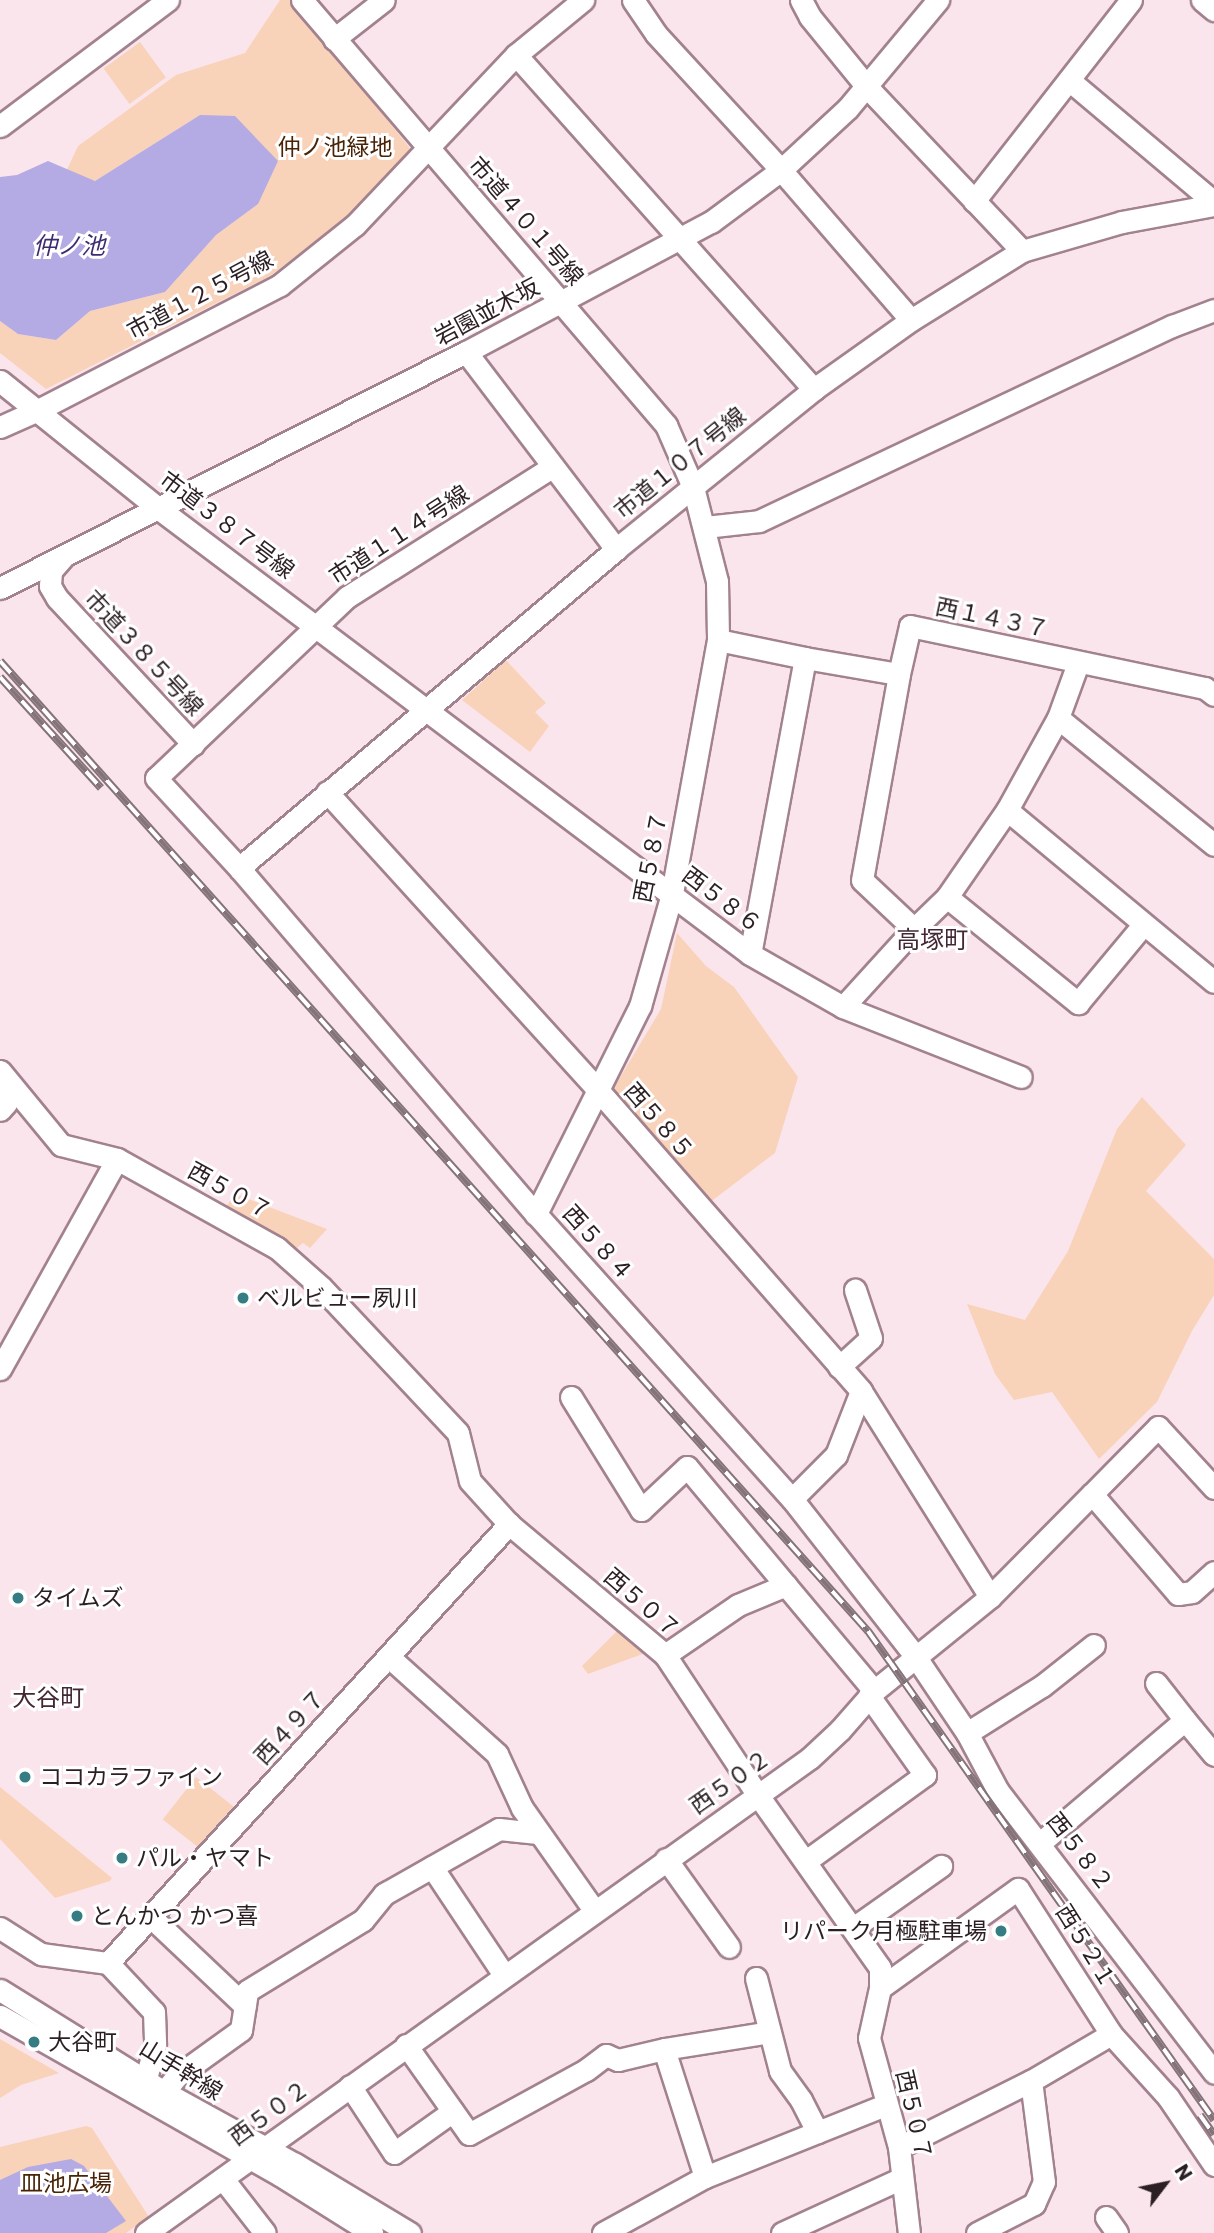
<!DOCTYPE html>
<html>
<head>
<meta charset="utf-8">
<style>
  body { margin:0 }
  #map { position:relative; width:1214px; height:2233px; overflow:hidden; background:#fbe5ed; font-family:Poppins,"Noto Sans JP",sans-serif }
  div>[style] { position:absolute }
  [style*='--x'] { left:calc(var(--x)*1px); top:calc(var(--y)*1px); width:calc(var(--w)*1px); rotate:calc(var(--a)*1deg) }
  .green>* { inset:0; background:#f9d2ba; transform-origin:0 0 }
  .water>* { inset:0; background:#b4aae4 }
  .roads { filter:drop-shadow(2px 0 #a3828f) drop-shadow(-2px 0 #a3828f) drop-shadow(0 2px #a3828f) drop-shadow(0 -2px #a3828f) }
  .minor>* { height:21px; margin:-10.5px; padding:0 10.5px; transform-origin:10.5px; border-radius:10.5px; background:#fff }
  .rail>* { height:8px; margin-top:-4px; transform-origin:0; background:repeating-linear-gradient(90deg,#fff 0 16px,#847379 0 32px); box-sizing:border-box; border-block:2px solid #847379 }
  .dots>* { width:19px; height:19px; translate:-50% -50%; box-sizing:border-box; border:4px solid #fff; border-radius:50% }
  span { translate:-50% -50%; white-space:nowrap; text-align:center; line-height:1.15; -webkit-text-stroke:6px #fff; paint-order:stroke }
  .park-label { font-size:23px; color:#482307 }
  .street-label { font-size:23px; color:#2c1f24 }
  .poi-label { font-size:23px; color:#2c1f24 }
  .left { translate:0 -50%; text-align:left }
  .right { translate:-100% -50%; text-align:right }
  .water-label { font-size:24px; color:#3f2c70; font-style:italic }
  .neighbourhood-label { font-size:24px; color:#432834 }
  .north { position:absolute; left:1130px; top:2149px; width:70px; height:70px; -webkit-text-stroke:5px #fff; paint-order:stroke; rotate:58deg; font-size:19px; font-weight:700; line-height:28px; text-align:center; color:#2c1f24 }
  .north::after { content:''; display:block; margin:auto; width:24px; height:32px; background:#2c1f24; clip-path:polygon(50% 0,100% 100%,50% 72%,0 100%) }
</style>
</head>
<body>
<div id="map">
  <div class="green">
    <i style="clip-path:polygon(280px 0,291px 0,409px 147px,411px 155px,343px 220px,270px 276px,46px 389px,0 353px,0 321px,18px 334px,56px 340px,90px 311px,165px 292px,216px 235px,258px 204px,200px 115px,95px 181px,65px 174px,78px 146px,176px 75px,245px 53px)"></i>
    <i style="left:140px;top:42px;width:44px;height:45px;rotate:54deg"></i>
    <i style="clip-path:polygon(506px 660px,546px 703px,535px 712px,549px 726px,530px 752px,462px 700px)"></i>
    <i style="clip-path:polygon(677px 933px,706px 966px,734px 987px,798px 1077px,775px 1153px,709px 1203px,612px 1091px,661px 1009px)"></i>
    <i style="clip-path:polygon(1142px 1097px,1186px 1145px,1146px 1191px,1214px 1259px,1214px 1295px,1192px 1331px,1157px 1402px,1099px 1459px,1052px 1392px,1014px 1400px,995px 1374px,967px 1304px,1025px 1320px,1068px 1251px,1117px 1129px)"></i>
    <i style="clip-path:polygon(235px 1194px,327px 1229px,310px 1248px,303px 1243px,294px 1250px,224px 1210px)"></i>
    <i style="clip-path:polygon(620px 1628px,648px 1652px,588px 1674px,582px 1666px)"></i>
    <i style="left:196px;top:1777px;width:53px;height:54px;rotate:38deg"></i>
    <i style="clip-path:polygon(0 1787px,112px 1878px,110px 1881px,55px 1898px,0 1839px)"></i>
    <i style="clip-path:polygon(0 2039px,59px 2073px,21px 2085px,0 2098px)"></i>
    <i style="clip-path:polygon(86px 2126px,92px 2128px,149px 2217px,126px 2233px,0 2233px,0 2147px)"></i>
  </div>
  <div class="water">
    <i style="clip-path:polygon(200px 115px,235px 116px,278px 161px,258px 204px,216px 235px,165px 292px,90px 311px,56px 340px,18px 334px,0 321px,0 177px,17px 175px,48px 161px,95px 181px)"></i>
    <i style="clip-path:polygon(71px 2159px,84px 2166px,126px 2221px,106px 2233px,0 2233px,0 2180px,28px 2167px)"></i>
  </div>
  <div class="roads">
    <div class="minor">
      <i style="--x:302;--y:0;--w:560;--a:49.42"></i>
      <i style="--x:666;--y:425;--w:68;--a:66.5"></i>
      <i style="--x:693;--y:487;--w:97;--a:75.7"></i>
      <i style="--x:717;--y:581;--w:59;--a:89"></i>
      <i style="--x:718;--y:640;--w:258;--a:100.3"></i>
      <i style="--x:672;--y:894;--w:116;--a:105.9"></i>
      <i style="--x:640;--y:1006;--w:233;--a:116.6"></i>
      <i style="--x:633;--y:0;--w:41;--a:55.9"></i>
      <i style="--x:656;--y:34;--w:185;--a:47.4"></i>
      <i style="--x:781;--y:170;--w:198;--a:49.1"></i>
      <i style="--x:801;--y:0;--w:19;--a:62"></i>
      <i style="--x:810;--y:17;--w:90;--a:50.8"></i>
      <i style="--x:867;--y:87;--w:226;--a:46.6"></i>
      <i style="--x:1202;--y:0;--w:16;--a:40"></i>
      <i style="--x:334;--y:39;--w:63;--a:-38"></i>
      <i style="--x:516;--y:55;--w:448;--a:48.3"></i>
      <i style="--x:1069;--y:80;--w:189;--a:40.1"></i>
      <i style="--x:0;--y:126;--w:210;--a:-36.9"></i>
      <i style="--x:974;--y:201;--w:255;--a:-52"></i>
      <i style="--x:466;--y:352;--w:248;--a:52.7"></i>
      <i style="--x:0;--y:381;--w:203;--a:38.8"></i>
      <i style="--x:158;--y:508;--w:741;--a:36.99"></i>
      <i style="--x:750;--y:954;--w:107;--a:29.7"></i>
      <i style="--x:843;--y:1007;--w:191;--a:21.5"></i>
      <i style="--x:0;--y:427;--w:42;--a:-24.1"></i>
      <i style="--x:38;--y:410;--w:272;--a:-27.3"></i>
      <i style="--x:280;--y:285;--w:96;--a:-38.7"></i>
      <i style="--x:355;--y:225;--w:234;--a:-46.6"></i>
      <i style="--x:516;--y:55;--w:87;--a:-39.4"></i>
      <i style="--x:552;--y:467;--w:243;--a:147.6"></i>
      <i style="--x:347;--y:597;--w:263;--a:136.5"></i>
      <i style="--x:156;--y:778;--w:122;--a:47.3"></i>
      <i style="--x:239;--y:868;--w:456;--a:49.4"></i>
      <i style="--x:536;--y:1214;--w:383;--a:48.1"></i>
      <i style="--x:792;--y:1499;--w:199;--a:51.9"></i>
      <i style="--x:915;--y:1656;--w:93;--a:56"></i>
      <i style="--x:967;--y:1733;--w:66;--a:61.9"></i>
      <i style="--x:998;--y:1791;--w:355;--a:52.5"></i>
      <i style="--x:705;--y:527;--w:54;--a:-6.3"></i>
      <i style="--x:759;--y:521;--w:457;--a:-25.3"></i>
      <i style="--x:1172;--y:326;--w:45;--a:-20.9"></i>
      <i style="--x:63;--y:557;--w:18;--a:131"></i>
      <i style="--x:51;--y:571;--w:15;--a:94"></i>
      <i style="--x:50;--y:586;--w:14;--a:60"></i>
      <i style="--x:57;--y:598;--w:200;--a:47"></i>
      <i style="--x:0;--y:588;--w:522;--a:-26.86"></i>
      <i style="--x:466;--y:352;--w:277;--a:-28"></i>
      <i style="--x:711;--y:222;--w:87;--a:-36.6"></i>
      <i style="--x:781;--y:170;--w:91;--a:-42.8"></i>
      <i style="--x:848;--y:108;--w:141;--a:-50.2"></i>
      <i style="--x:718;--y:640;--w:89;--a:11.7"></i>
      <i style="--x:805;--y:658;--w:301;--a:100.5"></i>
      <i style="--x:805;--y:658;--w:95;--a:9.7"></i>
      <i style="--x:1058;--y:718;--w:201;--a:39.1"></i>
      <i style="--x:327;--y:792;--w:401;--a:47.7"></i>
      <i style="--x:597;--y:1089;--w:401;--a:48.8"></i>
      <i style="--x:861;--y:1391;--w:69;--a:111.3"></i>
      <i style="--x:836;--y:1455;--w:62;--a:135"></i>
      <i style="--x:1007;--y:810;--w:269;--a:39.7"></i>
      <i style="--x:239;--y:868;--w:494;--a:-40.2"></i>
      <i style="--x:616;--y:549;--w:255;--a:-38.9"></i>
      <i style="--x:814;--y:389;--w:119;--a:-35.4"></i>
      <i style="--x:911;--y:320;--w:131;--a:-31.9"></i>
      <i style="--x:1022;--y:251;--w:104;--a:-16.2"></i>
      <i style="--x:1122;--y:222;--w:94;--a:-10.5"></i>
      <i style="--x:947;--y:897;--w:169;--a:39"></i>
      <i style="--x:1078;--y:1003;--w:102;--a:-50.2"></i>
      <i style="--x:914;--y:929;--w:71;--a:-136.7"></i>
      <i style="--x:862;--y:880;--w:209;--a:-79.8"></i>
      <i style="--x:899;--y:674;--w:49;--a:-77.1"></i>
      <i style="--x:910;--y:626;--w:301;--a:11.9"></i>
      <i style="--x:1205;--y:688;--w:11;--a:38"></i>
      <i style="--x:843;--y:1007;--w:105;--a:-47.7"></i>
      <i style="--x:914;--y:929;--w:46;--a:-44.1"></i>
      <i style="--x:947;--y:897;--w:106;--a:-55.4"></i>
      <i style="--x:1007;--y:810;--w:105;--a:-61"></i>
      <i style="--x:1058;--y:718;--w:59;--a:-70"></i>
      <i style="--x:0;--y:1071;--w:96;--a:50.5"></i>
      <i style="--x:61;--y:1145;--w:58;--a:14"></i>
      <i style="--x:117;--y:1159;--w:183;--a:29.1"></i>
      <i style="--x:277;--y:1248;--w:59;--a:41.6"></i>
      <i style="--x:321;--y:1287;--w:200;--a:46.8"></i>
      <i style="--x:458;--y:1433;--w:49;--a:76"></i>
      <i style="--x:470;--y:1481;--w:58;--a:47.8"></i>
      <i style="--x:509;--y:1524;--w:204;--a:40"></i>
      <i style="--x:665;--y:1655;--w:167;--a:56.5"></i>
      <i style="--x:757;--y:1794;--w:213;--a:54.7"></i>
      <i style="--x:880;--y:1968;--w:20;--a:90"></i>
      <i style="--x:880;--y:1988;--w:51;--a:102.4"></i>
      <i style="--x:869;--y:2038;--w:113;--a:74.6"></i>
      <i style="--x:899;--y:2147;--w:87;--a:83.4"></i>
      <i style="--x:0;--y:1094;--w:11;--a:56"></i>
      <i style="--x:6;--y:1103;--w:9;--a:131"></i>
      <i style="--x:839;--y:1367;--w:43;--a:-42.2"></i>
      <i style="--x:871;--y:1338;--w:51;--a:-108.4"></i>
      <i style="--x:0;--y:1369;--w:240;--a:-60.9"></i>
      <i style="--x:861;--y:1391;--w:243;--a:57.9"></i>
      <i style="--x:571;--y:1397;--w:133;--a:58.2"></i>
      <i style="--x:641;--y:1510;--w:63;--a:-43.1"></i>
      <i style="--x:687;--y:1467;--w:292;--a:50.1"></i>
      <i style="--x:1092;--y:1494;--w:94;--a:-45.4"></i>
      <i style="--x:1158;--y:1427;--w:83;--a:47.4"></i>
      <i style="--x:665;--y:1655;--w:88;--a:-34.4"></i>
      <i style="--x:738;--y:1605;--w:52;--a:-22.6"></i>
      <i style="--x:389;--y:1657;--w:145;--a:41.9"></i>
      <i style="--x:497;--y:1754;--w:60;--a:65.2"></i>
      <i style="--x:522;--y:1808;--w:125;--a:54.8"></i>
      <i style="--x:1156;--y:1683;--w:47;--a:51.9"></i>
      <i style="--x:967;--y:1733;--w:89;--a:-32.1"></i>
      <i style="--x:1042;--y:1686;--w:66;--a:-38.3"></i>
      <i style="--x:1040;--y:1843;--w:190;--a:-40.3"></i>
      <i style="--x:1185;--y:1720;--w:45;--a:50.4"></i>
      <i style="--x:666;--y:1859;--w:108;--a:54.4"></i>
      <i style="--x:806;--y:1861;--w:147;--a:-35.9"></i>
      <i style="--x:925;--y:1775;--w:97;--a:-125.3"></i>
      <i style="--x:432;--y:1867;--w:130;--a:56.3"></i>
      <i style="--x:151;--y:1917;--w:129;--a:43.4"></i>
      <i style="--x:0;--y:1928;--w:49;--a:32.4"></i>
      <i style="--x:41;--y:1954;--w:68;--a:7.7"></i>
      <i style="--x:108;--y:1963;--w:67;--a:46.8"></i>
      <i style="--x:154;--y:2012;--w:33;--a:88"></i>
      <i style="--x:155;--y:2045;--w:34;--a:105"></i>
      <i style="--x:853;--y:1928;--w:108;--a:-35.2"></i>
      <i style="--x:108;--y:1963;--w:595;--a:-47.59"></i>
      <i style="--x:756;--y:1978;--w:96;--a:75.5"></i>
      <i style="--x:780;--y:2071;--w:36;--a:54"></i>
      <i style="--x:801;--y:2100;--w:36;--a:63"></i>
      <i style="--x:880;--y:1988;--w:170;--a:-35.7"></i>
      <i style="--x:1018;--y:1889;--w:172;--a:57.3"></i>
      <i style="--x:1111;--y:2034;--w:85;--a:47.9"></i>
      <i style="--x:1168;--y:2097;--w:82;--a:55.9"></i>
      <i style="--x:0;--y:1990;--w:193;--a:31.9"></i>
      <i style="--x:164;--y:2092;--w:149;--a:28.8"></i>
      <i style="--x:295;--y:2164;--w:134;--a:31"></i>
      <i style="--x:0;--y:2016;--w:322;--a:29.6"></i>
      <i style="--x:280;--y:2175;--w:109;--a:32.2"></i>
      <i style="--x:406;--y:2045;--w:109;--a:54.7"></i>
      <i style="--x:469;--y:2134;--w:133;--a:-28.7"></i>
      <i style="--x:586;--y:2070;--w:25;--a:-37"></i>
      <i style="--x:606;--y:2055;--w:13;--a:23"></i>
      <i style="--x:618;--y:2060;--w:47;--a:-13.4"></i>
      <i style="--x:350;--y:2086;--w:80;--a:56.7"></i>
      <i style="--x:394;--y:2153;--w:72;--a:-35.4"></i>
      <i style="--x:164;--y:2092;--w:21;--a:-51"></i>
      <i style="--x:177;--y:2076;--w:79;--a:-35.7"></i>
      <i style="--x:241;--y:2030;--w:39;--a:-81"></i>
      <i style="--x:247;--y:1991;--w:136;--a:-31.5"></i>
      <i style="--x:363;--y:1920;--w:33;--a:-51"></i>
      <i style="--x:384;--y:1894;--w:132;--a:-29.5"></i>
      <i style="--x:499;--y:1829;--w:39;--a:6"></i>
      <i style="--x:899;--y:2147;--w:148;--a:-26.6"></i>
      <i style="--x:1031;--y:2081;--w:93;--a:-30.4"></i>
      <i style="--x:705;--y:2177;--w:134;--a:-107.8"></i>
      <i style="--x:664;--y:2049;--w:107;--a:-9.1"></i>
      <i style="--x:223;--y:2179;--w:68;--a:52.1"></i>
      <i style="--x:1106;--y:2217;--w:19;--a:55"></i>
      <i style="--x:146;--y:2233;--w:816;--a:-35.58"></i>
      <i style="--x:810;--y:1758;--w:41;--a:-43"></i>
      <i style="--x:840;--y:1730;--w:52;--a:-48.9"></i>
      <i style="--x:874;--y:1691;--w:149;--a:-39"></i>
      <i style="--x:990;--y:1597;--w:145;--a:-45.3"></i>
      <i style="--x:1092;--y:1494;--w:132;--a:49.3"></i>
      <i style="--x:1178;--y:1594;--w:14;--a:-8"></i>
      <i style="--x:1192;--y:1592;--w:30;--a:-42"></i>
      <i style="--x:603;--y:2233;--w:116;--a:-28.8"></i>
      <i style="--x:705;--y:2177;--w:194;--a:-21.8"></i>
      <i style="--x:782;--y:2233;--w:132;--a:-24.6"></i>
      <i style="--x:977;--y:2233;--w:64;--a:-27"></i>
      <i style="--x:1034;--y:2204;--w:24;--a:-66"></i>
      <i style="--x:1044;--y:2182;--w:102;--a:-97.3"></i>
    </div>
  </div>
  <div class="rail">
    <i style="--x:0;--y:661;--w:1302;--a:48.18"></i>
    <i style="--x:868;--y:1631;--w:599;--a:54.72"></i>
    <i style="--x:0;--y:677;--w:150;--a:47.7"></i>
    <i style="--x:1200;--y:2115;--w:24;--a:55"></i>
  </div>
  <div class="dots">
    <i style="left:243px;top:1298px;background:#357d82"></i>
    <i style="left:18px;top:1598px;background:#357d82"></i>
    <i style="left:25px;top:1777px;background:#357d82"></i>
    <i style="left:122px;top:1858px;background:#357d82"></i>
    <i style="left:77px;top:1916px;background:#357d82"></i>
    <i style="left:1001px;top:1931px;background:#357d82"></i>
    <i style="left:34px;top:2042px;background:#357d82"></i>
  </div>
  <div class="park-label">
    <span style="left:335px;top:147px">仲ノ池緑地</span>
    <span style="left:66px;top:2183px">皿池広場</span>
  </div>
  <div class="street-label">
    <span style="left:526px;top:221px;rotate:49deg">市道４０１号線</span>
    <span style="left:200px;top:295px;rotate:-28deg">市道１２５号線</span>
    <span style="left:487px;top:312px;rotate:-28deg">岩園並木坂</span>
    <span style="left:680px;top:463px;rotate:-39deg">市道１０７号線</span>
    <span style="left:227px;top:525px;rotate:37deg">市道３８７号線</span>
    <span style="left:399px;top:535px;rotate:-33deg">市道１１４号線</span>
    <span style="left:992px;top:618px;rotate:12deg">西１４３７</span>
    <span style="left:144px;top:653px;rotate:47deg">市道３８５号線</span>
    <span style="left:651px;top:857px;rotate:-79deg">西５８７</span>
    <span style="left:722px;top:900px;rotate:37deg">西５８６</span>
    <span style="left:659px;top:1121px;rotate:49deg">西５８５</span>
    <span style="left:230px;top:1191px;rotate:29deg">西５０７</span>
    <span style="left:598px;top:1243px;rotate:48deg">西５８４</span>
    <span style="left:642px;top:1603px;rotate:41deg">西５０７</span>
    <span style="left:290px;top:1727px;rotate:-47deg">西４９７</span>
    <span style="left:730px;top:1782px;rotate:-35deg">西５０２</span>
    <span style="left:1080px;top:1852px;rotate:52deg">西５８２</span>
    <span style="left:1086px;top:1946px;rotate:58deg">西５２１</span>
    <span style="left:181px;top:2070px;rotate:32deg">山手幹線</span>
    <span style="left:269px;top:2113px;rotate:-36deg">西５０２</span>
    <span style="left:914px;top:2115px;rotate:77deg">西５０７</span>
  </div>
  <div class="poi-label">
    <span class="left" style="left:257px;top:1298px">ベルビュー夙川</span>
    <span class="left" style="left:32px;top:1598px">タイムズ</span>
    <span class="left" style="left:39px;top:1777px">ココカラファイン</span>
    <span class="left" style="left:136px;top:1858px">パル・ヤマト</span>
    <span class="left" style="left:91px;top:1916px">とんかつ かつ喜</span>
    <span class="right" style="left:987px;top:1931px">リパーク月極駐車場</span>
    <span class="left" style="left:48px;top:2042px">大谷町</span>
  </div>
  <div class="water-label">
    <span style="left:69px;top:246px">仲ノ池</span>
  </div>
  <div class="neighbourhood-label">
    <span style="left:932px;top:940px">高塚町</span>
    <span style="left:48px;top:1698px">大谷町</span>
  </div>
  <div class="north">N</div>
</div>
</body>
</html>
